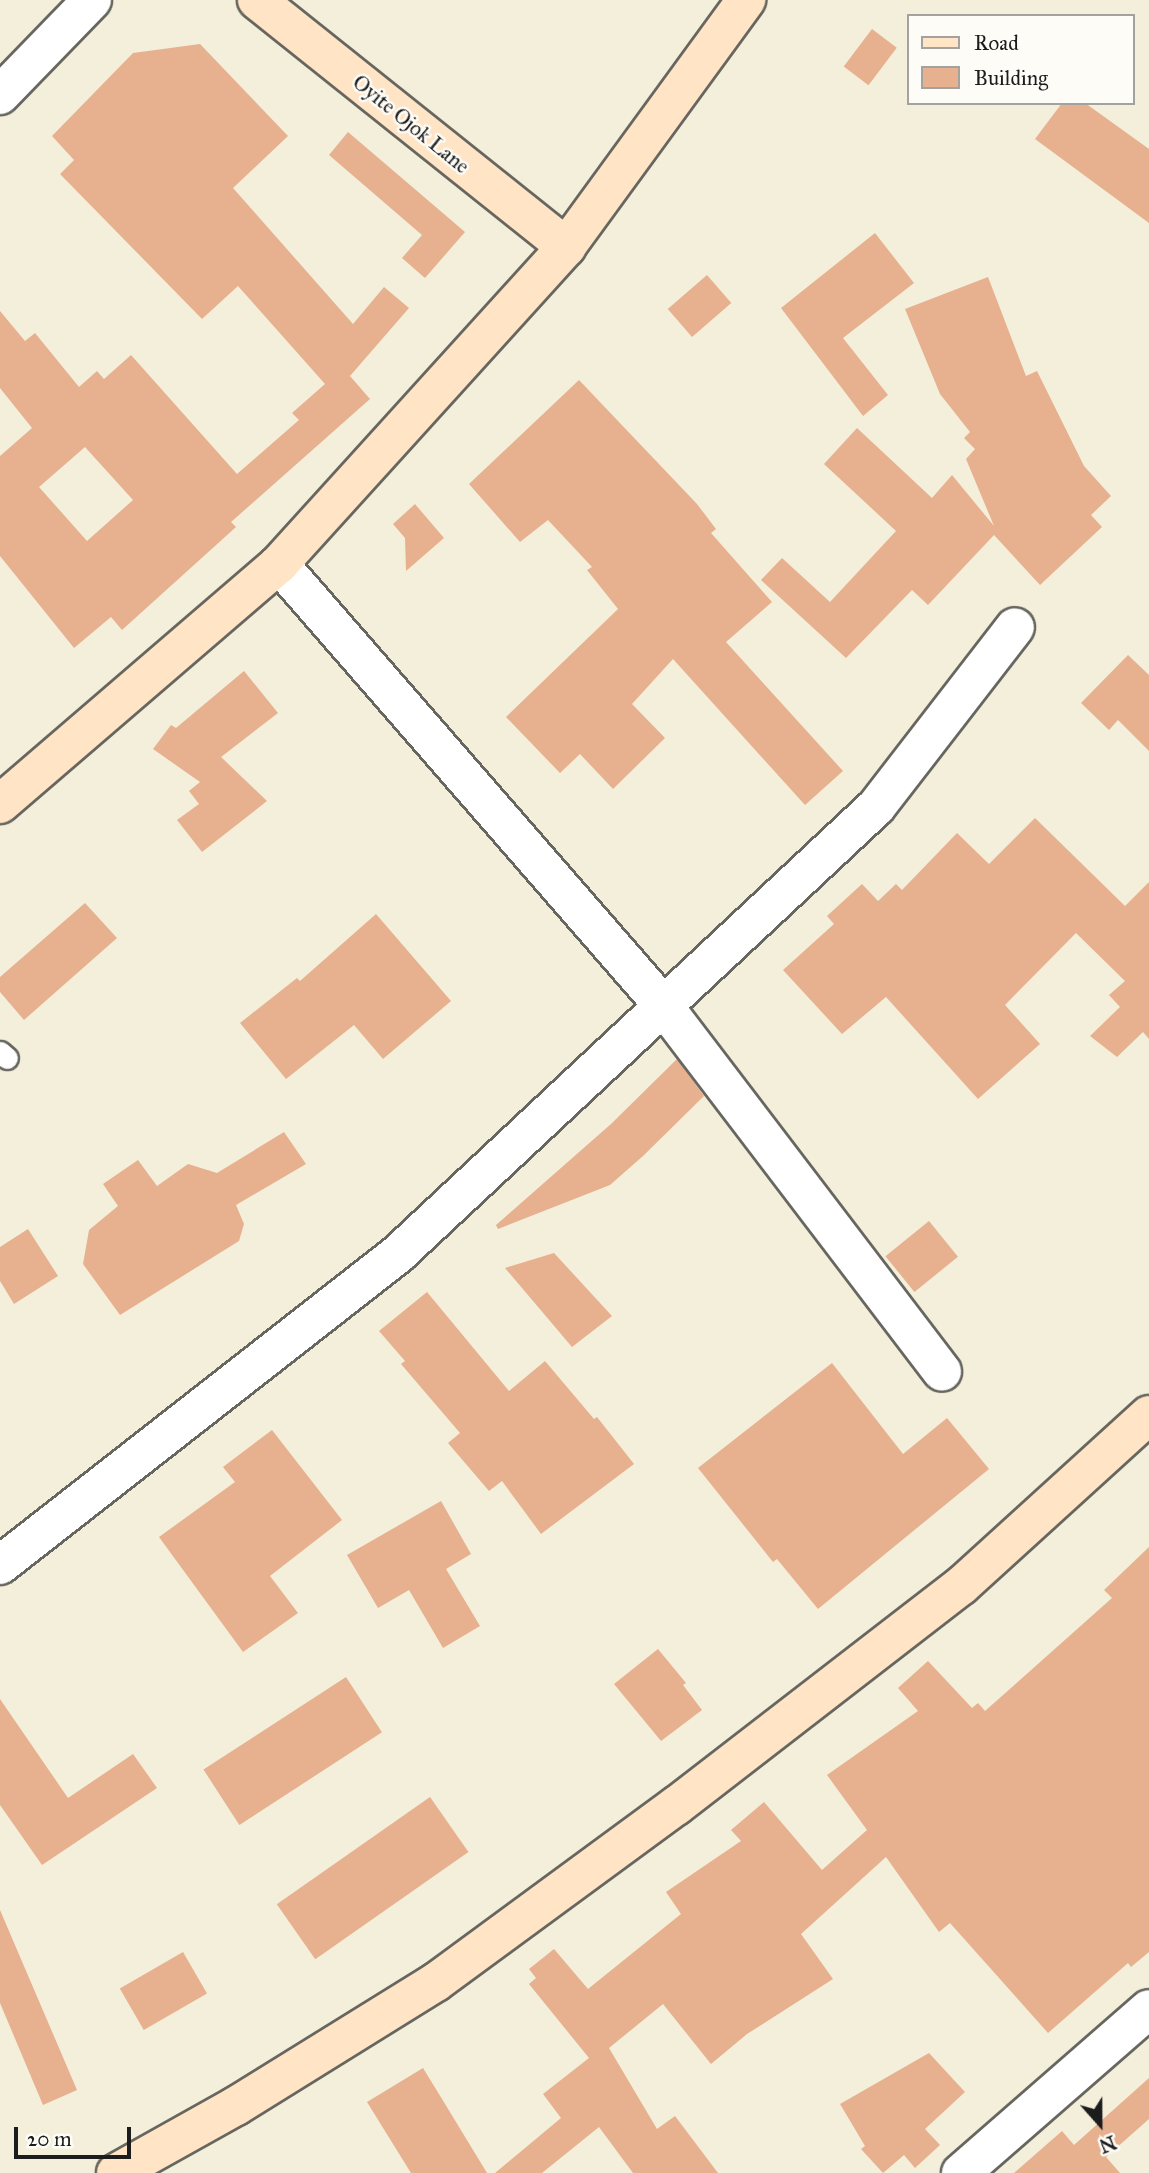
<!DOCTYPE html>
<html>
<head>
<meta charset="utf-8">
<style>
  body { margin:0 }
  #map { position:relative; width:1149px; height:2173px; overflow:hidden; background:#f3efdb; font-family:"IM FELL Great Primer",serif }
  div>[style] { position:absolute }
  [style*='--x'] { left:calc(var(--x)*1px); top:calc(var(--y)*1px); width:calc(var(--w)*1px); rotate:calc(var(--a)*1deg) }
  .building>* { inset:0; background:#e7b08e; transform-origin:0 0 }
  .roads { filter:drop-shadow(2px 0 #67665f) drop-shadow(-2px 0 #67665f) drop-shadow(0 2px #67665f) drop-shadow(0 -2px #67665f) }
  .lane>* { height:21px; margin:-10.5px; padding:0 10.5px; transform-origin:10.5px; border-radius:10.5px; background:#fff }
  .street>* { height:38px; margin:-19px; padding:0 19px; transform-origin:19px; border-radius:19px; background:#fff }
  .secondary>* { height:38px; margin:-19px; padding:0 19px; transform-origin:19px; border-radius:19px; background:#ffe4c6 }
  span { translate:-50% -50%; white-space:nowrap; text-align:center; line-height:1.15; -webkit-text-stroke:5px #fdfcf7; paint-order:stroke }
  .street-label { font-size:21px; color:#1c1c1c }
  .legend { position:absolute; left:907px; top:14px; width:228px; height:91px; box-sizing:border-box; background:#fdfcf7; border:2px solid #a3a29f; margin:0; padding:9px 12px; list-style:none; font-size:21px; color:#1c1c1c }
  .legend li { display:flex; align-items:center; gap:14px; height:35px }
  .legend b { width:35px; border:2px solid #a3a29f }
  .north { position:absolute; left:1065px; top:2089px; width:70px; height:70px; -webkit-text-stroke:5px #fdfcf7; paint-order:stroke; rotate:159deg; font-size:19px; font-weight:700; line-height:28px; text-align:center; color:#1c1c1c }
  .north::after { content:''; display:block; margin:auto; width:24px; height:32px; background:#1c1c1c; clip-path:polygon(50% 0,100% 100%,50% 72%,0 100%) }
  .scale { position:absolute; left:14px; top:2127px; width:117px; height:32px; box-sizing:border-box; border:4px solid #1c1c1c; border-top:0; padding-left:9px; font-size:21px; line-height:24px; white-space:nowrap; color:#1c1c1c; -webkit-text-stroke:5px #fdfcf7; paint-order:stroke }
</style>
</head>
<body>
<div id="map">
  <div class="building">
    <i style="left:872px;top:29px;width:31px;height:47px;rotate:37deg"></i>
    <i style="clip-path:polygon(evenodd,200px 44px,288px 136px,233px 188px,353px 324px,384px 287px,409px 308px,350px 376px,370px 399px,231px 522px,236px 527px,122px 630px,111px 617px,74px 648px,0 556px,0 456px,32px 428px,0 388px,0 311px,25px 341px,35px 333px,79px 387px,97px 371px,104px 379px,131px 355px,237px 474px,299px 420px,292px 413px,325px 384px,238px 286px,202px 319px,60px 174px,74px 160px,52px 136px,133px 53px,200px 44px,85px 447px,133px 500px,87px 541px,39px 487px,85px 447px)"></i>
    <i style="clip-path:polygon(1062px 103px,1085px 103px,1149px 149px,1149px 223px,1035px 139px)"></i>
    <i style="clip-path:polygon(348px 132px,465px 232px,425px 278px,402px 258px,422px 235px,329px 155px)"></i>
    <i style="clip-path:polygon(875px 233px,914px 283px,843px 338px,888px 395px,863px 416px,781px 308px)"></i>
    <i style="left:707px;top:275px;width:37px;height:52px;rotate:49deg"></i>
    <i style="clip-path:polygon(988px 277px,1026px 376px,1037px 371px,1084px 466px,1111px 496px,1091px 515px,1102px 527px,1040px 585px,994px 535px,928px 605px,912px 590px,846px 658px,761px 580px,782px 558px,830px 602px,896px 531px,824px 464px,857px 428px,932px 498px,952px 475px,994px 526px,966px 459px,975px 449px,964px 438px,970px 432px,940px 394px,905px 309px)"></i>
    <i style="clip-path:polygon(579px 380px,697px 504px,716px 529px,711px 533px,772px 602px,726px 642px,843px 771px,805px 805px,673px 659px,632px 704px,665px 738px,613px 789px,580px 754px,560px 773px,506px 717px,618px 609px,587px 570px,592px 567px,548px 520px,520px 542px,469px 484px)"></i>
    <i style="clip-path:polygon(415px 504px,444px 538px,406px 571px,405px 538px,393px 524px)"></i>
    <i style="clip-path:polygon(1128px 655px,1149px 675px,1149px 751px,1118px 720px,1109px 730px,1081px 703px)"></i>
    <i style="clip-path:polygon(244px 671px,278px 713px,221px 757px,267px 801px,202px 852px,177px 820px,199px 804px,189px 791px,200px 782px,153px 749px,171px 725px,176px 728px)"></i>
    <i style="clip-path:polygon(1035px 818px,1125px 906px,1149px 882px,1149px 1039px,1143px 1032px,1117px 1057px,1090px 1036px,1120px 1007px,1109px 995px,1125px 981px,1076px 933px,1005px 1005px,1040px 1044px,978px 1099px,886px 997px,842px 1034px,783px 970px,834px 924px,827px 916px,862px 884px,878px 901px,896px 884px,902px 890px,957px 833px,989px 864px)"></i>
    <i style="clip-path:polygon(85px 903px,117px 938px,24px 1020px,0 992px,0 977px)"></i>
    <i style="clip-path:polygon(376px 914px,451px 1001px,383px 1059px,354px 1025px,286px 1079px,240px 1023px,297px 978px,300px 981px)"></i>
    <i style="clip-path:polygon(677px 1059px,704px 1096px,643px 1156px,610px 1185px,498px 1229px,496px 1225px,611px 1124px)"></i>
    <i style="clip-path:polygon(284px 1132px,306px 1164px,236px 1205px,244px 1224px,239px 1241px,120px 1315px,83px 1264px,89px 1230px,118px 1206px,103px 1184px,138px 1160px,157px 1186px,188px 1164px,217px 1173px)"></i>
    <i style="left:929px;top:1221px;width:46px;height:56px;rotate:51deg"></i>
    <i style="clip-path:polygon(28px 1229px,58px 1276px,14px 1304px,0 1281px,0 1247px)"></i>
    <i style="clip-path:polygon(554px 1253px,612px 1316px,572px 1347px,505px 1268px)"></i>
    <i style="clip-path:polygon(427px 1292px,509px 1391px,545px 1361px,594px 1419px,597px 1417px,634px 1464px,541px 1534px,502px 1481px,489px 1491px,448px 1443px,460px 1433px,401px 1364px,405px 1361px,379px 1331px)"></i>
    <i style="clip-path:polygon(832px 1363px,903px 1454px,947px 1418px,989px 1469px,818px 1609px,777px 1559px,773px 1562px,698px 1468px)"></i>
    <i style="clip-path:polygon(272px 1430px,342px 1520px,270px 1576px,298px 1613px,243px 1652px,159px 1537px,235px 1482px,223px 1467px)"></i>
    <i style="clip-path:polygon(441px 1501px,471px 1554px,446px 1569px,480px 1626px,443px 1648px,409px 1590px,378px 1608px,347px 1555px)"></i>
    <i style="clip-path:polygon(1149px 1547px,1149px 1952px,1131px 1967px,1128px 1963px,1048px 2033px,950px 1923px,939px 1932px,886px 1857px,801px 1934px,833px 1979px,747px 2034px,711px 2064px,663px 2004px,609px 2048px,657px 2129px,675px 2116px,718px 2173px,633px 2173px,599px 2127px,542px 2173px,495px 2173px,561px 2118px,543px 2094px,589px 2058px,529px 1984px,536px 1978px,529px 1969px,554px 1949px,588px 1989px,681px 1914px,666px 1892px,741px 1841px,731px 1830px,764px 1802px,822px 1870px,867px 1830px,827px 1775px,918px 1711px,898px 1688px,928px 1661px,972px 1708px,978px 1703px,985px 1711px,1112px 1598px,1104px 1590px)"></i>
    <i style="clip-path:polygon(658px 1649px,686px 1683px,683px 1685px,702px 1710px,661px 1741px,614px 1684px)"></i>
    <i style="left:346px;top:1677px;width:66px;height:170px;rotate:57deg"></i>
    <i style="clip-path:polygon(0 1699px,68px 1798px,133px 1754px,157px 1788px,42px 1865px,0 1805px)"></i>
    <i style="left:430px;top:1797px;width:67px;height:187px;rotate:55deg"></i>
    <i style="clip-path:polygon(0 1910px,77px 2090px,43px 2105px,0 2003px)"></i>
    <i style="left:183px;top:1952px;width:48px;height:73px;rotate:60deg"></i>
    <i style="clip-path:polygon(929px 2053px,965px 2092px,925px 2129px,940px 2145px,915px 2168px,904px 2155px,883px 2173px,861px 2149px,865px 2146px,840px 2104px)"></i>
    <i style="clip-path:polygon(423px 2068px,442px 2099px,487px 2173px,411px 2173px,367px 2102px)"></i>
    <i style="clip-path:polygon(1149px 2078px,1149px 2119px,1106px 2157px,1120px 2173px,1014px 2173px,1062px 2131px,1074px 2145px)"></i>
  </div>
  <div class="roads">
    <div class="lane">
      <i style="--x:0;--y:1052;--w:9;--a:41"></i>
    </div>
    <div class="street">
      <i style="--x:0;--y:95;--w:132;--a:-45.9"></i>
      <i style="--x:279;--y:564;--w:583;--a:48.96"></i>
      <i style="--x:662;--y:1004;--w:462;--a:52.7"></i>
      <i style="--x:0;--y:1565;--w:505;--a:-38"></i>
      <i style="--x:398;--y:1254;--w:654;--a:-43.08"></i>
      <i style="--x:876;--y:807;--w:227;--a:-52.3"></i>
      <i style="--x:961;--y:2173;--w:249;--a:-41.1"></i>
    </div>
    <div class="secondary">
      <i style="--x:257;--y:0;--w:396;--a:38.6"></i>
      <i style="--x:0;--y:804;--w:368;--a:-40.7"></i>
      <i style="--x:279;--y:564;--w:428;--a:-47.8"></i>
      <i style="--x:566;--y:247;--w:306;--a:-53.9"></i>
      <i style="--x:116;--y:2173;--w:137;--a:-29.2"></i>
      <i style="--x:236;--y:2106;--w:235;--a:-31.8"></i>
      <i style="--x:436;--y:1982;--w:298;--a:-36.3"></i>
      <i style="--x:676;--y:1806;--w:360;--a:-37.7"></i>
      <i style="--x:961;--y:1586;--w:254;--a:-42.3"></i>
    </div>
  </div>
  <div class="street-label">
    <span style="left:411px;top:124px;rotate:39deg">Oyite Ojok Lane</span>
  </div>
  <ul class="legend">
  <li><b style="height:9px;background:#ffe4c6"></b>Road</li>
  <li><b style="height:19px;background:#e7b08e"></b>Building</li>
  </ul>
  <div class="north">N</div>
  <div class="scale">20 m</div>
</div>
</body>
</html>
